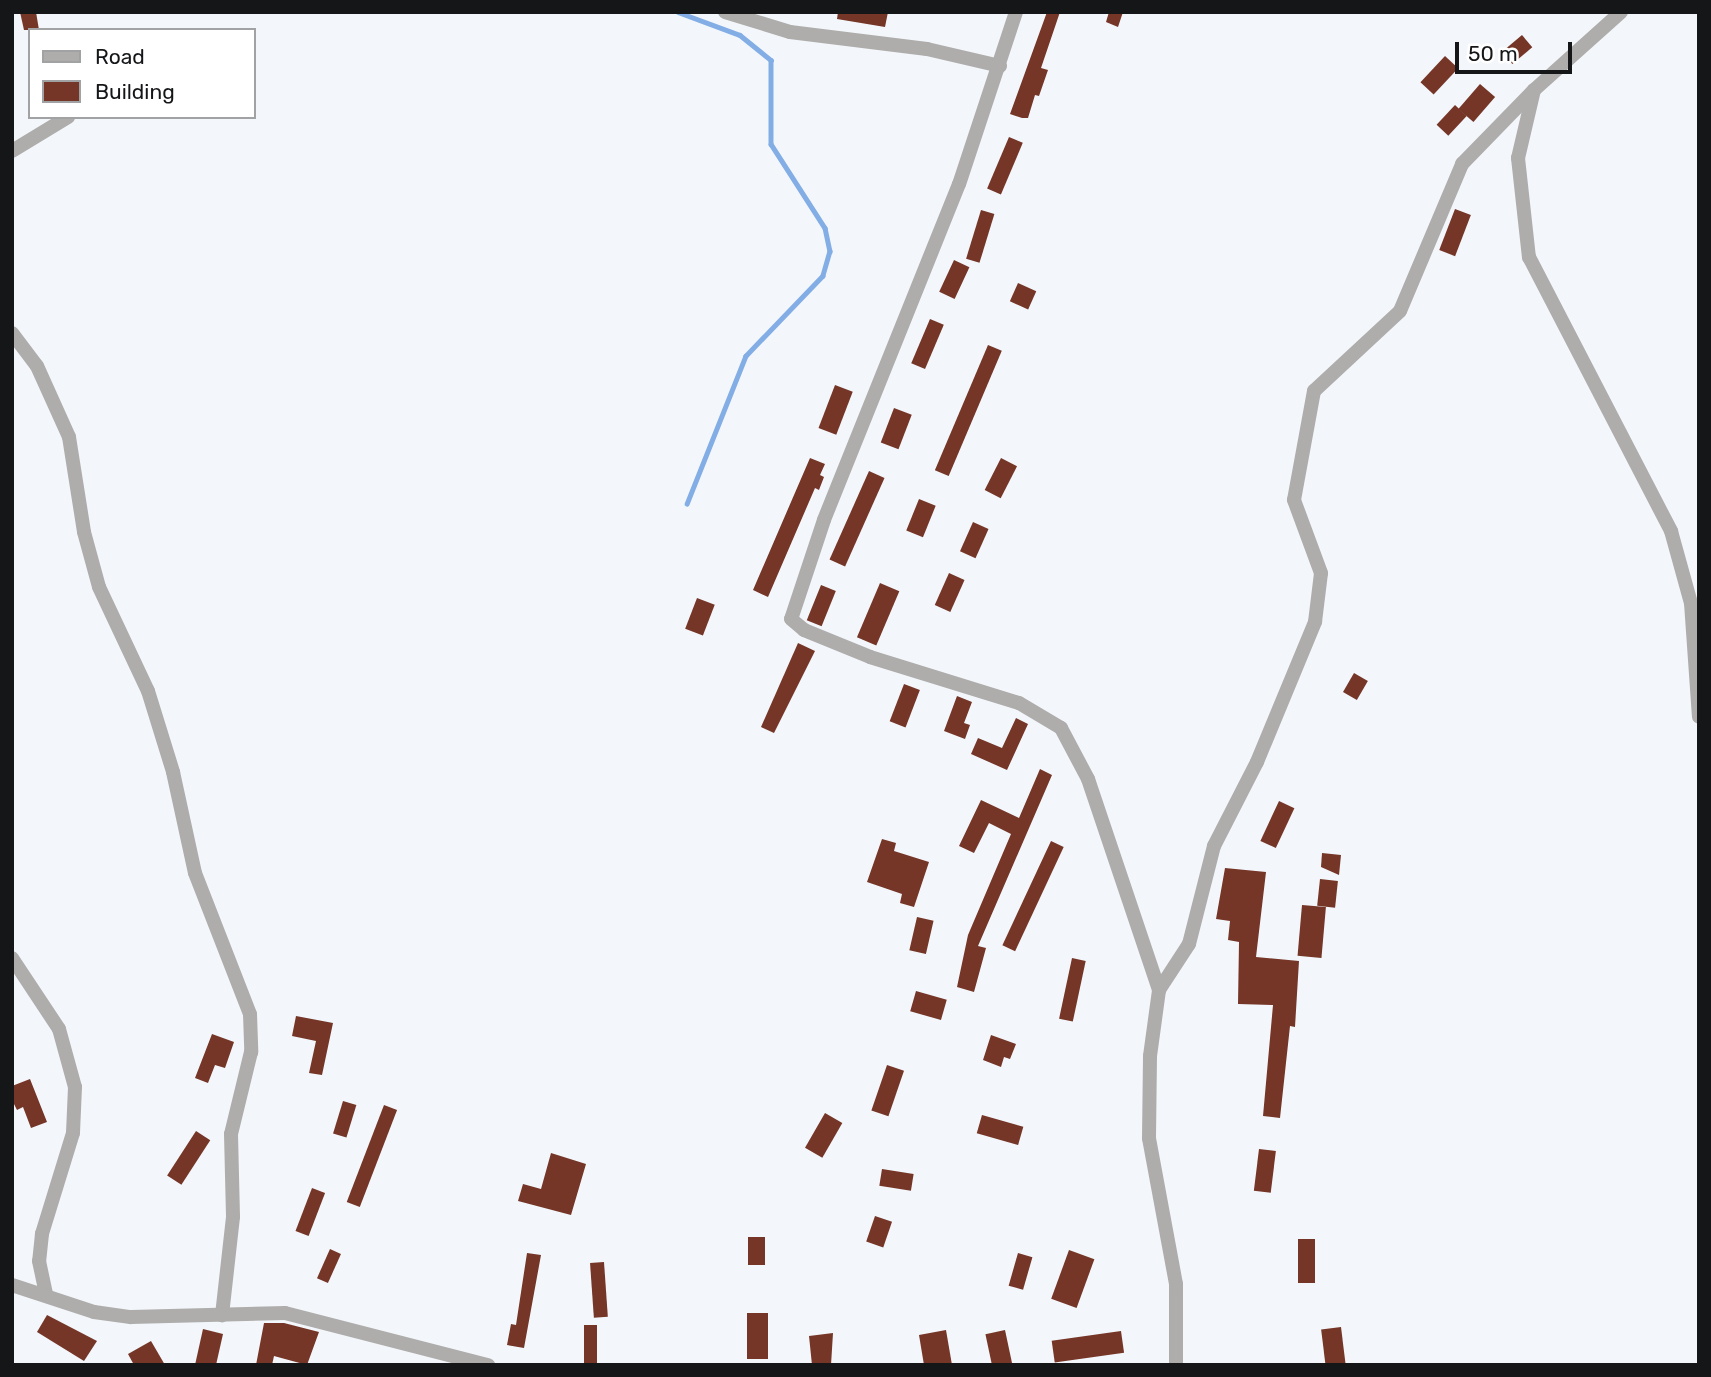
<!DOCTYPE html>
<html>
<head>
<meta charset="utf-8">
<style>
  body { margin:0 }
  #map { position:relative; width:1711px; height:1377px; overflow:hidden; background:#f3f7fb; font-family:Rubik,sans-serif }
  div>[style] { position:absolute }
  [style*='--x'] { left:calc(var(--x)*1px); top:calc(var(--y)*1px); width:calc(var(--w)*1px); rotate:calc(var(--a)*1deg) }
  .stream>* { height:4.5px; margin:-2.25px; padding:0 2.25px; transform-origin:2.25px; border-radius:2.25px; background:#83ade5 }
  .building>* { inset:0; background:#753527; transform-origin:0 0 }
  .minor>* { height:14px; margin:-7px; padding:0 7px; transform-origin:7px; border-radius:7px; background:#aeadab }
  span { translate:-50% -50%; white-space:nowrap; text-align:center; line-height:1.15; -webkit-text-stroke:7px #fff; paint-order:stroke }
  .frame { position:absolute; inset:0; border:14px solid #151618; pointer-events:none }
  .legend { position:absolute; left:28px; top:28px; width:228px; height:91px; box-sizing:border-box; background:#fff; border:2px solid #a1a2a3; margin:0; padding:9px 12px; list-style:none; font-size:21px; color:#151618 }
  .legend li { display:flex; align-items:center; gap:14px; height:35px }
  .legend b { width:35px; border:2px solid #a1a2a3 }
  .scale { position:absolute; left:1455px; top:42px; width:117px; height:32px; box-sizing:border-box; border:4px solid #151618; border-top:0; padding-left:9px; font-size:21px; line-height:24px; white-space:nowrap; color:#151618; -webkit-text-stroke:5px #fff; paint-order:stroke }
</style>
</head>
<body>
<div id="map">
  <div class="stream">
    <i style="--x:678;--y:12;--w:66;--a:20.4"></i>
    <i style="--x:740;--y:35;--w:40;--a:39"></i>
    <i style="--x:771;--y:60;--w:84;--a:90"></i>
    <i style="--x:771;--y:144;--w:100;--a:57.3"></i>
    <i style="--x:825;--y:228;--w:24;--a:78"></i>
    <i style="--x:830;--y:251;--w:26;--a:106"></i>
    <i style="--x:823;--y:276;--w:111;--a:133.9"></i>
    <i style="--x:746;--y:356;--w:159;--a:111.7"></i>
  </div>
  <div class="building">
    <i style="clip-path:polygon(20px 12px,36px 12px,39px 30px,24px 30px)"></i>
    <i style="clip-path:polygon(838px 12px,888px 12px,885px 27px,837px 19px)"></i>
    <i style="clip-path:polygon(1047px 12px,1060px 12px,1041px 68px,1048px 70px,1039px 96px,1035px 95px,1028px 118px,1022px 118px,1010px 114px)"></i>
    <i style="clip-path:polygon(1109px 12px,1123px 12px,1118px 27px,1106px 22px)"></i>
    <i style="left:1522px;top:35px;width:16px;height:26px;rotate:50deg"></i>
    <i style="left:1445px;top:56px;width:18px;height:36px;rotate:43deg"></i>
    <i style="left:1480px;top:84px;width:20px;height:33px;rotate:41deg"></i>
    <i style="left:1455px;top:105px;width:16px;height:27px;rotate:43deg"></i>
    <i style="left:1009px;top:137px;width:15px;height:56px;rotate:23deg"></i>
    <i style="left:1455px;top:209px;width:17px;height:44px;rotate:21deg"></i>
    <i style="left:981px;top:210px;width:14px;height:51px;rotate:17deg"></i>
    <i style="left:954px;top:260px;width:17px;height:35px;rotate:25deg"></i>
    <i style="left:1018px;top:283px;width:20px;height:20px;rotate:24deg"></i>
    <i style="left:930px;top:319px;width:15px;height:48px;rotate:23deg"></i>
    <i style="left:988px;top:345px;width:15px;height:136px;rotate:23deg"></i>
    <i style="left:835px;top:385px;width:19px;height:46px;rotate:21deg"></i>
    <i style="left:894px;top:408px;width:19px;height:37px;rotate:21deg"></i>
    <i style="clip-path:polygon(810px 458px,825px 464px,820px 475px,824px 477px,819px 490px,815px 488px,768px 597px,753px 590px)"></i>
    <i style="left:1001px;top:458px;width:18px;height:36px;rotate:27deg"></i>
    <i style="left:869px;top:471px;width:17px;height:97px;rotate:24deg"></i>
    <i style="left:919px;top:499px;width:18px;height:34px;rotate:22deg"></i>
    <i style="left:973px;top:522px;width:17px;height:32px;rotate:24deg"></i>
    <i style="left:949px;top:573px;width:17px;height:35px;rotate:24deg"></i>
    <i style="left:880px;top:583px;width:21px;height:59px;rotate:23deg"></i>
    <i style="left:821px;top:585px;width:16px;height:38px;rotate:22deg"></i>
    <i style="left:697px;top:598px;width:19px;height:33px;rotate:21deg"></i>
    <i style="clip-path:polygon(798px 643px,815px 651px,774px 733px,761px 727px)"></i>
    <i style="left:1354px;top:673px;width:16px;height:22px;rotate:30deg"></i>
    <i style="left:904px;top:684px;width:17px;height:40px;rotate:21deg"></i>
    <i style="clip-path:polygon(957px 696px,972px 702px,964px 723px,970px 725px,965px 739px,944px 731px)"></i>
    <i style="clip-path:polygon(1016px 718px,1028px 724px,1007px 770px,971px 754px,978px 738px,1002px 748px)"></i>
    <i style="clip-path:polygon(1040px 769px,1052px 775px,978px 946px,986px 948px,974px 992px,957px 987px,968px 935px,1011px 834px,989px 823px,974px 853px,959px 846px,981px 800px,1019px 818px)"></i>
    <i style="left:1279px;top:801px;width:17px;height:44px;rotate:25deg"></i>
    <i style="clip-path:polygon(882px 839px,896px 843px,894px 851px,929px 862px,914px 907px,900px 903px,902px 894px,867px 882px)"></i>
    <i style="left:1051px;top:841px;width:14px;height:115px;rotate:25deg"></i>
    <i style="clip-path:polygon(1322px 853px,1341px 855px,1339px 875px,1321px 867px)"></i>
    <i style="clip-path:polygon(1225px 868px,1266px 872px,1256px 957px,1299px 961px,1295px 1027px,1290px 1026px,1280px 1118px,1263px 1116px,1273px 1005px,1238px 1004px,1239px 942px,1228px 940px,1230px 921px,1216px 919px)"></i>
    <i style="left:1320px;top:879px;width:18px;height:27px;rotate:6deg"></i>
    <i style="left:1302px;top:905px;width:24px;height:51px;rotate:5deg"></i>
    <i style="left:917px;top:917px;width:17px;height:34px;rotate:13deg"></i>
    <i style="left:1072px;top:958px;width:14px;height:62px;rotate:12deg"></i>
    <i style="left:916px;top:991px;width:32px;height:21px;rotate:16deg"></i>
    <i style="clip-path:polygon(296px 1016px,333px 1023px,322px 1075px,309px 1073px,316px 1041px,292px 1036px)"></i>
    <i style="clip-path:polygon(212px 1034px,234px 1042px,225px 1068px,215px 1065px,208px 1083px,195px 1078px)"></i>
    <i style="clip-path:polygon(991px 1035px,1016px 1044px,1010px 1059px,1004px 1057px,1001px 1067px,983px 1060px)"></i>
    <i style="left:887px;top:1065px;width:18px;height:48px;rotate:19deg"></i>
    <i style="clip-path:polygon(30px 1079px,47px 1122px,31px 1128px,23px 1107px,17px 1110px,12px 1100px,12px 1086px)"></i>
    <i style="left:343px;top:1101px;width:14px;height:34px;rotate:17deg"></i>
    <i style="left:384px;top:1105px;width:14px;height:104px;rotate:21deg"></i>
    <i style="left:825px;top:1113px;width:20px;height:40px;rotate:30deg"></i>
    <i style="left:982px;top:1115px;width:43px;height:19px;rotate:16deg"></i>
    <i style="left:196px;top:1131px;width:17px;height:53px;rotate:33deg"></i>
    <i style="left:1259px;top:1149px;width:17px;height:42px;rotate:7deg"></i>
    <i style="clip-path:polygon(551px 1153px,586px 1164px,571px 1215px,518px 1201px,523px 1184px,541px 1189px)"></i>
    <i style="left:882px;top:1169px;width:32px;height:17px;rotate:9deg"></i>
    <i style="left:312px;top:1188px;width:14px;height:46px;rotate:21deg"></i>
    <i style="left:875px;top:1216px;width:18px;height:27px;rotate:19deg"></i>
    <i style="left:748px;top:1237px;width:17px;height:28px"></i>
    <i style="left:1298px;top:1239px;width:17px;height:44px"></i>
    <i style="left:330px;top:1249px;width:12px;height:32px;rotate:24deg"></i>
    <i style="left:1069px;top:1250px;width:27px;height:52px;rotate:20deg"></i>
    <i style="clip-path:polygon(527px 1253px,541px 1255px,524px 1348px,507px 1345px,511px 1324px,516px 1325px)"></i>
    <i style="left:1018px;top:1253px;width:15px;height:34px;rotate:16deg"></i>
    <i style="left:604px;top:1262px;width:55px;height:14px;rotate:86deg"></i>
    <i style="left:747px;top:1313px;width:21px;height:46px"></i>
    <i style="clip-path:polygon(47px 1315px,97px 1341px,84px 1361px,37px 1332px)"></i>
    <i style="clip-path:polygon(264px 1323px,284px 1323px,319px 1332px,307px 1365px,274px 1356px,272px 1365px,256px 1365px)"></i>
    <i style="left:584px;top:1325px;width:13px;height:40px"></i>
    <i style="left:1341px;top:1327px;width:38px;height:20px;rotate:83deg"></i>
    <i style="clip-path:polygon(203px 1329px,223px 1334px,216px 1365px,195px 1365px)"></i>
    <i style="clip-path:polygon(946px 1330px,952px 1365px,924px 1365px,919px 1335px)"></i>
    <i style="left:1005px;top:1330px;width:34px;height:20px;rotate:78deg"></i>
    <i style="left:1121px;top:1331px;width:22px;height:70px;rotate:82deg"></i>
    <i style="clip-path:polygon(833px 1333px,831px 1365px,812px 1365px,809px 1336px)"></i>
    <i style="clip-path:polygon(151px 1341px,165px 1365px,134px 1365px,128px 1354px)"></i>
  </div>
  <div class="minor">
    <i style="--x:725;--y:12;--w:68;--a:17.1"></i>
    <i style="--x:790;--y:32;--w:138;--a:7.1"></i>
    <i style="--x:927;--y:49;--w:75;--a:13.1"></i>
    <i style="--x:1016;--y:12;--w:181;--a:108.3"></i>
    <i style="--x:959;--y:184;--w:362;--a:111.9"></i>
    <i style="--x:824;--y:520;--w:104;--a:108.4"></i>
    <i style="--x:791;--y:619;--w:17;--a:40"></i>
    <i style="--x:804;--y:630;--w:71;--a:22.2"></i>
    <i style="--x:870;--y:657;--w:156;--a:17.2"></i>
    <i style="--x:1019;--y:703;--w:49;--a:30.8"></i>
    <i style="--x:1061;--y:728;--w:58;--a:62.1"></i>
    <i style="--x:1088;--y:779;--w:223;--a:71.4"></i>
    <i style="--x:1621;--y:12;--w:117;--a:138.1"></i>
    <i style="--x:1534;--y:90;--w:70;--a:103.2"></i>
    <i style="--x:1518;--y:158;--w:100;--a:83.7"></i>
    <i style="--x:1529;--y:257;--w:309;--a:62.6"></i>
    <i style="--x:1671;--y:531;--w:75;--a:74.5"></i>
    <i style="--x:1691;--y:603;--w:114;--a:86"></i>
    <i style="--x:12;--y:151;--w:66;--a:-31.3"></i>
    <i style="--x:12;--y:333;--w:41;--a:52.9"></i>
    <i style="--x:37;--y:366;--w:78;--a:65.7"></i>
    <i style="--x:69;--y:437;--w:96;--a:81"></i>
    <i style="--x:84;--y:532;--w:57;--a:74.7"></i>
    <i style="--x:99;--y:587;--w:115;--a:64.8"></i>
    <i style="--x:148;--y:691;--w:85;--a:72.8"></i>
    <i style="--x:173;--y:772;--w:103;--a:77.7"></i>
    <i style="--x:195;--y:873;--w:151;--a:68.7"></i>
    <i style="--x:250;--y:1014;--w:38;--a:88"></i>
    <i style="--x:251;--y:1052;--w:84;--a:103.7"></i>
    <i style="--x:231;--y:1134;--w:83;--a:88.6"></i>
    <i style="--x:233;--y:1217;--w:99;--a:96.4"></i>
    <i style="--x:12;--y:958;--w:85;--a:56.5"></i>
    <i style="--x:59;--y:1029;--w:60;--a:74.6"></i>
    <i style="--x:75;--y:1087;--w:46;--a:92.5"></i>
    <i style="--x:73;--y:1133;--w:106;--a:107.1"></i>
    <i style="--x:42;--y:1234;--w:27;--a:96"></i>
    <i style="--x:39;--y:1261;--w:33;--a:78"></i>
    <i style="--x:12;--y:1285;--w:86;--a:18.2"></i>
    <i style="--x:94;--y:1312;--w:37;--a:8"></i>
    <i style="--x:131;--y:1317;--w:154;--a:-1.5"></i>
    <i style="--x:285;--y:1313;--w:210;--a:14.4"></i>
    <i style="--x:1176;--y:1365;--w:81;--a:-90"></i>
    <i style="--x:1176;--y:1284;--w:148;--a:-100.5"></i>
    <i style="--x:1149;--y:1138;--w:82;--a:-89.3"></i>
    <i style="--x:1150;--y:1056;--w:67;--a:-82.2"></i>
    <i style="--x:1159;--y:990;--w:55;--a:-56.9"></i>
    <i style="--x:1189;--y:944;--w:101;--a:-75.7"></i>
    <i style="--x:1214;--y:846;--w:94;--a:-62.9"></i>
    <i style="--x:1257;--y:762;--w:152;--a:-67.5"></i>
    <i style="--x:1315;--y:622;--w:49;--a:-83"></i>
    <i style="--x:1321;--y:573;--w:78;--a:-110.3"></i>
    <i style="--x:1294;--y:500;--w:111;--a:-79.6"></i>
    <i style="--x:1314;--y:391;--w:117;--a:-42.9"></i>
    <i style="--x:1400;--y:311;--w:160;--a:-67.1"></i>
    <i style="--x:1462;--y:164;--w:103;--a:-45.8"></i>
  </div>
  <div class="frame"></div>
  <ul class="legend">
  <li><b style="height:9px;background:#aeadab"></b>Road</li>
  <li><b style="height:19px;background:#753527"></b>Building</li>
  </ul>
  <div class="scale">50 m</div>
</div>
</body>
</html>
